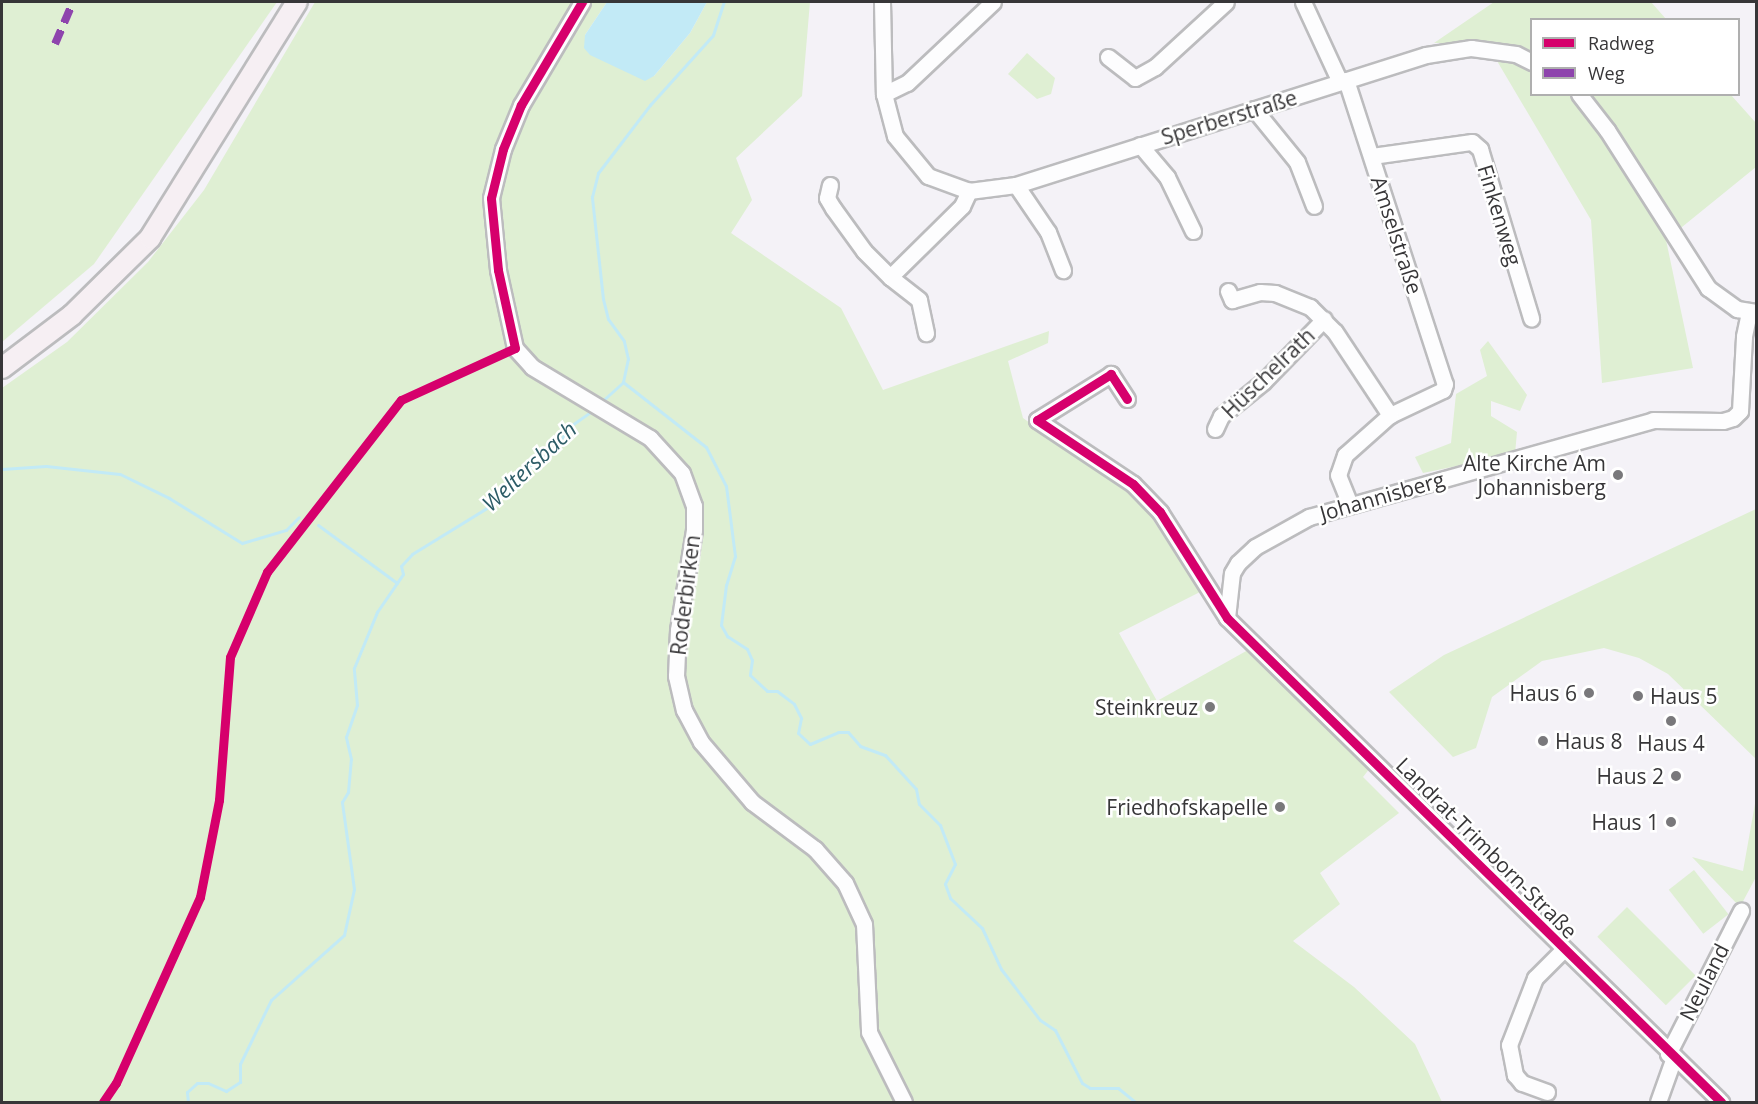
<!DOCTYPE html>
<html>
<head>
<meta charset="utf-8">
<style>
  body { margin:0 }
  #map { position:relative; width:1758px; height:1104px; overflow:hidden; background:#f4f2f7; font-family:"Open Sans",sans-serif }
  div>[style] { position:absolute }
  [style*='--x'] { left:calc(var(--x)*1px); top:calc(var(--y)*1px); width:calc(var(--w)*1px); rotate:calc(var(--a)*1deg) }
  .green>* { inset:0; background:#dfefd3; transform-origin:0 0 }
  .water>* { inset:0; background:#c2eaf6 }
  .stream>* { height:3px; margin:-1.5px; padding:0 1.5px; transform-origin:1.5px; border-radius:1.5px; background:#c2eaf6 }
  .roads { filter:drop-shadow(2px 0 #bcbcbe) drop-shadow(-2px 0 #bcbcbe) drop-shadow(0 2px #bcbcbe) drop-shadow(0 -2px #bcbcbe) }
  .minor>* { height:15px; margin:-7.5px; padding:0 7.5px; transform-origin:7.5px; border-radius:7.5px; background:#fdfdfe }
  .major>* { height:20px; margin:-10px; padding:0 10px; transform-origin:10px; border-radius:10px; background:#f6eff3 }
  .quiet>* { height:8px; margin-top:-4px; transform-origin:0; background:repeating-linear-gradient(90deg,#8e44ad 0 15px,transparent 0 23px) }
  .cycleway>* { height:9px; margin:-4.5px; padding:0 4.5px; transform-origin:4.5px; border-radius:4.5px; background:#d6006c }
  .dots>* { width:16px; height:16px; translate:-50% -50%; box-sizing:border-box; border:3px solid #fff; border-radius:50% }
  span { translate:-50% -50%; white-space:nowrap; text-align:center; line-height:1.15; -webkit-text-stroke:5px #fff; paint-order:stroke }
  .street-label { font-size:21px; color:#373638 }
  .poi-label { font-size:21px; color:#373638 }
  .right { translate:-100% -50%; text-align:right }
  .left { translate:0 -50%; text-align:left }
  .water-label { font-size:22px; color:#2d5c67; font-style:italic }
  .frame { position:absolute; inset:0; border:3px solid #373638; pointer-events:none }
  .legend { position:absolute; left:1530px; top:18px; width:210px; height:78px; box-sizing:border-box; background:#fff; border:2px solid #afafaf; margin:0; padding:8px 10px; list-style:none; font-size:18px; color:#373638 }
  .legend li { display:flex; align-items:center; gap:12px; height:30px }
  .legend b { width:30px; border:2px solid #afafaf }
</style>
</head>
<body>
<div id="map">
  <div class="green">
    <i style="clip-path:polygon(2px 2px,277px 2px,94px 264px,2px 342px)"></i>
    <i style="clip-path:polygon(315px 2px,607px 2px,585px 35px,654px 76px,690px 33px,707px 2px,810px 2px,802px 96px,736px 158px,752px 200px,731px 233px,841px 308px,883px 390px,1049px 331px,1048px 343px,1008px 361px,1023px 418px,1142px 503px,1200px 592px,1119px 633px,1157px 701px,1248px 650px,1370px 768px,1363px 777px,1399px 813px,1320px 873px,1340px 904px,1293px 941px,1354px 987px,1415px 1044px,1442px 1102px,2px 1102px,2px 388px,67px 342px,148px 262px,204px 190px)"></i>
    <i style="clip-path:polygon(1494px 2px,1651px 2px,1666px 19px,1532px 20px,1532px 94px,1731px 95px,1756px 123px,1756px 167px,1666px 240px,1693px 368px,1602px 383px,1591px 220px,1487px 44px,1434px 43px)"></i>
    <i style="clip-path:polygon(1027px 53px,1055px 78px,1051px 94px,1037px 99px,1008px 74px)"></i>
    <i style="clip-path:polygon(1488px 341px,1527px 395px,1520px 411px,1491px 401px,1491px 416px,1517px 432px,1515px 454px,1423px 473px,1415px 457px,1451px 443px,1456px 394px,1487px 376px,1480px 350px)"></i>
    <i style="clip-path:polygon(1756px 509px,1756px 759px,1668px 674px,1639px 658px,1604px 648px,1542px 661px,1492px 697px,1476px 748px,1453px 757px,1389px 692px,1444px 655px)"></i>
    <i style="clip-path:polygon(1756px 798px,1756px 877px,1740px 907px,1692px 857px,1743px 871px)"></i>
    <i style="left:1694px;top:870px;width:56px;height:32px;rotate:52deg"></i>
    <i style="left:1627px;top:907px;width:97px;height:42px;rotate:45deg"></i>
  </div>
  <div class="water">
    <i style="clip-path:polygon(607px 2px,707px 2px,690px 33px,654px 76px,645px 81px,590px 55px,584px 48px,585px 35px)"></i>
  </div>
  <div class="stream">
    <i style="--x:623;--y:382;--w:105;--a:38.1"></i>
    <i style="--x:706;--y:447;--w:44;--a:62.9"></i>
    <i style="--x:726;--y:486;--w:71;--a:82.7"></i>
    <i style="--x:735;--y:556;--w:30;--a:107"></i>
    <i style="--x:726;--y:585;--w:40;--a:97.1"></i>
    <i style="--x:721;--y:625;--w:13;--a:61"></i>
    <i style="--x:727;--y:636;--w:24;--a:33"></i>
    <i style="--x:747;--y:649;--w:12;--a:66"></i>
    <i style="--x:752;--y:660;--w:15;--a:98"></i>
    <i style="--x:750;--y:675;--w:23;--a:43"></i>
    <i style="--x:767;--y:691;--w:10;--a:0"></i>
    <i style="--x:777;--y:691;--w:21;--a:37"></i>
    <i style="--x:794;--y:704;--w:16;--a:63"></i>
    <i style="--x:801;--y:718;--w:15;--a:101"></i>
    <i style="--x:798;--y:733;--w:16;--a:43"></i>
    <i style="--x:810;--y:744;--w:30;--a:-23"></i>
    <i style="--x:838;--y:732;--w:10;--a:0"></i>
    <i style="--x:848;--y:732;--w:18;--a:49"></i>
    <i style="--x:860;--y:746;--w:27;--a:20"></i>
    <i style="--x:885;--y:755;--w:46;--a:47.6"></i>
    <i style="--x:916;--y:789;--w:15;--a:79"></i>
    <i style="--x:919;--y:804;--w:30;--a:45"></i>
    <i style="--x:940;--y:825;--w:42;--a:69"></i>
    <i style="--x:955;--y:864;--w:22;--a:117"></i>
    <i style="--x:945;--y:884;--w:15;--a:70"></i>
    <i style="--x:950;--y:898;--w:44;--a:43.2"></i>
    <i style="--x:982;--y:928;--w:45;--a:65.1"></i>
    <i style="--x:1001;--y:969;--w:64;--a:52.6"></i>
    <i style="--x:1040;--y:1020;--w:18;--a:34"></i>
    <i style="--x:1055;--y:1030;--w:59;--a:63"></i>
    <i style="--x:1082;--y:1083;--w:9;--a:32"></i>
    <i style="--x:1090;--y:1088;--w:28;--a:0"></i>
    <i style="--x:1118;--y:1088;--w:22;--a:39"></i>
    <i style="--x:600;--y:403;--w:31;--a:-42"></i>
    <i style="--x:623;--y:382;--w:24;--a:-78"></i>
    <i style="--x:628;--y:359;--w:18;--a:-103"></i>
    <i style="--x:624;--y:341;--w:27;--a:-126"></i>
    <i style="--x:608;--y:319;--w:21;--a:-104"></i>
    <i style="--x:603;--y:299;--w:103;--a:-96.2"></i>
    <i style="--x:592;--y:197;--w:25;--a:-76"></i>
    <i style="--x:598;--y:173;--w:86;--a:-52.6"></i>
    <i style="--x:650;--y:105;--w:94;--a:-48"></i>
    <i style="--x:713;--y:35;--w:35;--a:-72"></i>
    <i style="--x:2;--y:469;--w:44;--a:-3.9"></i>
    <i style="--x:46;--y:466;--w:74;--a:6.2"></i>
    <i style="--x:120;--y:474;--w:55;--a:26.1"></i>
    <i style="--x:169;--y:498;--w:86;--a:31.7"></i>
    <i style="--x:242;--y:543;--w:46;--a:-16.5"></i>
    <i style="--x:286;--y:530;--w:18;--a:-45"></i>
    <i style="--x:318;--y:525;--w:98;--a:36.3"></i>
    <i style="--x:188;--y:1102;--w:10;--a:-96"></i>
    <i style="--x:187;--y:1092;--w:13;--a:-42"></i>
    <i style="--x:197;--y:1083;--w:11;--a:0"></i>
    <i style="--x:208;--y:1083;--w:20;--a:24"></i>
    <i style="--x:226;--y:1091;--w:17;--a:-33"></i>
    <i style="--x:240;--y:1082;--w:18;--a:-90"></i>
    <i style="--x:240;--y:1064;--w:71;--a:-64.2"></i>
    <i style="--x:271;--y:1000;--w:98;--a:-41.7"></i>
    <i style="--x:344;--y:935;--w:47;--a:-77.7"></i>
    <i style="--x:354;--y:889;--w:88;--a:-97.9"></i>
    <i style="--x:342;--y:802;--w:12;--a:-59"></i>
    <i style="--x:348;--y:792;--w:33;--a:-85"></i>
    <i style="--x:351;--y:759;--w:23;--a:-103"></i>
    <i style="--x:346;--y:737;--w:34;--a:-71"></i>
    <i style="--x:357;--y:705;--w:37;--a:-95"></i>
    <i style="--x:354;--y:668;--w:61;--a:-67.7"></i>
    <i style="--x:377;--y:612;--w:46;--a:-55.6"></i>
    <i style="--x:403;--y:574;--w:8;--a:-104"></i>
    <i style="--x:401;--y:566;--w:16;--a:-47"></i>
    <i style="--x:412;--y:554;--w:92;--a:-31.6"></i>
    <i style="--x:490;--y:506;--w:40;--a:-49"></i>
    <i style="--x:516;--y:476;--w:23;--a:-31"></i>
    <i style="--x:536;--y:464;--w:30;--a:-42"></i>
    <i style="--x:558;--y:444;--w:20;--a:-57"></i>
    <i style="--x:569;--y:427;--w:29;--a:-35"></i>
  </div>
  <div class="roads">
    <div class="minor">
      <i style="--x:582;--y:2;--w:120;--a:120.6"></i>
      <i style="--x:521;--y:105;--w:48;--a:112.2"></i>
      <i style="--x:503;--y:149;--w:50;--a:103.8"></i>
      <i style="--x:491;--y:198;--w:72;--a:84.4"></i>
      <i style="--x:498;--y:270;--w:80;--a:77.7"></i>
      <i style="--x:515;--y:348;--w:25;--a:48"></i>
      <i style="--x:532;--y:367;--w:138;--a:31"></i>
      <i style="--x:650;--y:438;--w:47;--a:47.6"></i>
      <i style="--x:682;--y:473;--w:35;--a:70"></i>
      <i style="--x:694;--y:506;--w:24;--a:90"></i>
      <i style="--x:694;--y:530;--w:101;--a:99.1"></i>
      <i style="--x:678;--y:630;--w:46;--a:92.5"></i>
      <i style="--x:676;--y:676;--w:35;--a:77"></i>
      <i style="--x:684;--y:710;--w:36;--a:62"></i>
      <i style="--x:701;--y:742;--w:79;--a:49.6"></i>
      <i style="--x:752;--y:802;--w:79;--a:36.7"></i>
      <i style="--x:815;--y:849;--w:45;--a:48.6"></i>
      <i style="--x:845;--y:883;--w:45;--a:65.1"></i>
      <i style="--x:864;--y:924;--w:108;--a:87.3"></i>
      <i style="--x:869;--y:1032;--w:78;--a:63.4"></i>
      <i style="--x:882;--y:2;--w:92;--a:88.8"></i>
      <i style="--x:884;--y:94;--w:43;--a:75.3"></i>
      <i style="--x:895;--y:136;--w:52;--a:50.5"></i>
      <i style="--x:928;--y:176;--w:44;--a:20.1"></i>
      <i style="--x:969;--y:191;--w:47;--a:-7.3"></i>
      <i style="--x:1016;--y:185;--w:430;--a:-17.6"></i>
      <i style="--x:1426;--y:55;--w:46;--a:-8.8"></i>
      <i style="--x:1471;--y:48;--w:45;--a:7.6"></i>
      <i style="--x:1516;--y:54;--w:18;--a:27"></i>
      <i style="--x:1303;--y:2;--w:88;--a:65.2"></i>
      <i style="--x:1108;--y:57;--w:34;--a:38"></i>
      <i style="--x:1135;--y:78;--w:23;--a:-29"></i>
      <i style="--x:1155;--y:67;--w:96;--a:-42.5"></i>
      <i style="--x:1346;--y:80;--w:320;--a:72"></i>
      <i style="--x:1445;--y:384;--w:6;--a:108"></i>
      <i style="--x:1443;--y:390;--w:59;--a:154.7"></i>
      <i style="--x:1390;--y:415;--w:60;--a:138.4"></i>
      <i style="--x:1345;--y:455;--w:21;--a:109"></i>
      <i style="--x:1338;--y:475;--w:31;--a:68"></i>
      <i style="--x:884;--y:94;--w:25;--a:-26"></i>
      <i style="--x:907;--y:83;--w:118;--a:-43.3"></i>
      <i style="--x:1579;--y:94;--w:46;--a:52.1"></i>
      <i style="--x:1607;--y:130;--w:188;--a:57.4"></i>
      <i style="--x:1708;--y:288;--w:36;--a:36"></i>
      <i style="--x:1737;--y:309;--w:19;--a:9"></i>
      <i style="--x:1254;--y:109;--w:68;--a:50.9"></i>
      <i style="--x:1297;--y:162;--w:47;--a:68.9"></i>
      <i style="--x:1140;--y:145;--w:42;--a:49.8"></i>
      <i style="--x:1167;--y:177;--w:60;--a:64.3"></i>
      <i style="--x:1372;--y:156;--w:101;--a:-8"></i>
      <i style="--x:1472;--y:142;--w:11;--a:41"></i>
      <i style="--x:1480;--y:149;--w:177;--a:73.2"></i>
      <i style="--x:830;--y:185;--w:13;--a:103"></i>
      <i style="--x:827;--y:198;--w:12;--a:59"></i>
      <i style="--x:833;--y:208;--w:53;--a:54.2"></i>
      <i style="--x:864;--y:251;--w:37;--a:45"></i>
      <i style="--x:890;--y:277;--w:101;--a:-44.6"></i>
      <i style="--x:962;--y:206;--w:17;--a:-65"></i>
      <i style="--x:1016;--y:185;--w:57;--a:55.8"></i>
      <i style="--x:1048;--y:232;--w:41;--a:68.5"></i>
      <i style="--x:890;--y:277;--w:37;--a:38"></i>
      <i style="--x:919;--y:300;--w:34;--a:78"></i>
      <i style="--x:1228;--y:291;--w:10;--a:66"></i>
      <i style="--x:1232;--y:300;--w:29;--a:-16"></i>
      <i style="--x:1260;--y:292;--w:15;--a:4"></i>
      <i style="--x:1275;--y:293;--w:38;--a:22"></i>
      <i style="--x:1310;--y:307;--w:35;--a:45"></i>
      <i style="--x:1335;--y:332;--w:100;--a:56.5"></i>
      <i style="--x:1127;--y:399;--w:30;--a:-123"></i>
      <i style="--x:1111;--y:374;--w:87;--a:148.1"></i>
      <i style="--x:1037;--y:420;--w:115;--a:33.7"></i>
      <i style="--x:1133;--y:484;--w:39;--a:46"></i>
      <i style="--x:1160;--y:512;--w:125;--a:57.7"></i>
      <i style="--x:1227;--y:618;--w:692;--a:44.41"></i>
      <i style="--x:1215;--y:429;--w:14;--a:-65"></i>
      <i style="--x:1221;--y:416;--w:55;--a:-39.1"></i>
      <i style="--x:1264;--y:381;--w:86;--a:-45.9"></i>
      <i style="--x:1227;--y:618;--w:45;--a:-83.7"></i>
      <i style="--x:1232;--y:573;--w:12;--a:-59"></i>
      <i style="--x:1238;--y:563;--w:23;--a:-43"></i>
      <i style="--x:1255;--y:547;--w:62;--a:-29.1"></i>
      <i style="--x:1309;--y:517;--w:357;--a:-15.7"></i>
      <i style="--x:1653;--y:420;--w:70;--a:0.8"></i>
      <i style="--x:1723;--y:421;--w:10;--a:-17"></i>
      <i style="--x:1733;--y:418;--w:10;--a:-45"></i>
      <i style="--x:1740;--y:411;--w:75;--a:-86.9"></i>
      <i style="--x:1744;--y:336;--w:24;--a:-78"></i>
      <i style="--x:1668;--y:1054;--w:161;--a:-63"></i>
      <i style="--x:1547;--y:1092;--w:27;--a:-160"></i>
      <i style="--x:1522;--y:1083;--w:11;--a:-131"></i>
      <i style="--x:1515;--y:1075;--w:31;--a:-101"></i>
      <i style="--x:1509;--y:1045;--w:72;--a:-68.8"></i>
      <i style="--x:1535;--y:978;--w:41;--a:-45"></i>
      <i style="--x:1658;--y:1102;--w:45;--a:-70.3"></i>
    </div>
    <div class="major">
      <i style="--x:2;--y:368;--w:88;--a:-37.1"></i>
      <i style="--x:72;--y:315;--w:110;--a:-44.6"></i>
      <i style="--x:150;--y:238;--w:278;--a:-58.1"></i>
    </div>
  </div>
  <div class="quiet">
    <i style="--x:55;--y:44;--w:46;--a:-66.8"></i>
  </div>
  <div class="cycleway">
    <i style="--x:1127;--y:399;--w:30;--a:-123"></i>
    <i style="--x:1111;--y:374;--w:87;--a:148.1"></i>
    <i style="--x:1037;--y:420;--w:115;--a:33.7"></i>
    <i style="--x:1133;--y:484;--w:39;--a:46"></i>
    <i style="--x:1160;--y:512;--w:125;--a:57.7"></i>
    <i style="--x:1227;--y:618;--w:692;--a:44.41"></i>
    <i style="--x:103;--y:1102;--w:23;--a:-56"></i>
    <i style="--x:116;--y:1083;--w:204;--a:-65.7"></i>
    <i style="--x:200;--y:897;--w:99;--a:-78.9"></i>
    <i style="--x:219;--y:800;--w:143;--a:-85.6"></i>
    <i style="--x:230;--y:657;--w:93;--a:-66.5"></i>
    <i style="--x:267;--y:572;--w:218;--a:-52.1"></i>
    <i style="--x:401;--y:400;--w:125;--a:-24.5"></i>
    <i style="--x:515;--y:348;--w:80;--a:-102.3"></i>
    <i style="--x:498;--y:270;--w:72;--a:-95.6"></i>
    <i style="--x:491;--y:198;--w:50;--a:-76.2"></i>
    <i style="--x:503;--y:149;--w:48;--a:-67.8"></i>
    <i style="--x:521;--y:105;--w:120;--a:-59.4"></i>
  </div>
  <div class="dots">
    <i style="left:1618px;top:475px;background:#79787b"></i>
    <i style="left:1589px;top:693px;background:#79787b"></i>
    <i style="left:1638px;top:696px;background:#79787b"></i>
    <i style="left:1210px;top:707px;background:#79787b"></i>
    <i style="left:1671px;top:721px;background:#79787b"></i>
    <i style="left:1543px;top:741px;background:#79787b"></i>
    <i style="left:1676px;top:776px;background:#79787b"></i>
    <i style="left:1280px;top:807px;background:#79787b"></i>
    <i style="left:1671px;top:822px;background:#79787b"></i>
  </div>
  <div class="street-label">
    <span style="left:1229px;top:117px;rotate:-17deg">Sperberstraße</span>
    <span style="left:1500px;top:215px;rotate:73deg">Finkenweg</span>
    <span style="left:1397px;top:235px;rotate:72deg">Amselstraße</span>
    <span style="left:1268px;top:373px;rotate:-44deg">Hüschelrath</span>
    <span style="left:1382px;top:496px;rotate:-16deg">Johannisberg</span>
    <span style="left:685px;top:595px;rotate:-83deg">Roderbirken</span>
    <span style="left:1487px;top:848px;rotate:45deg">Landrat-Trimborn-Straße</span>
    <span style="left:1704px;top:982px;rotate:-63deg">Neuland</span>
  </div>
  <div class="poi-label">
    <span class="right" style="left:1606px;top:475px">Alte Kirche Am<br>Johannisberg</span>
    <span class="right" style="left:1577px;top:693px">Haus 6</span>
    <span class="left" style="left:1650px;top:696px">Haus 5</span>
    <span class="right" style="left:1198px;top:707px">Steinkreuz</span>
    <span class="left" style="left:1555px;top:741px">Haus 8</span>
    <span style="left:1671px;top:743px">Haus 4</span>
    <span class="right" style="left:1664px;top:776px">Haus 2</span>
    <span class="right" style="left:1268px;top:807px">Friedhofskapelle</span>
    <span class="right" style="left:1659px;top:822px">Haus 1</span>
  </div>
  <div class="water-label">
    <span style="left:529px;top:466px;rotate:-43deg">Weltersbach</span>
  </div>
  <div class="frame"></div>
  <ul class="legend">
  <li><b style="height:8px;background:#d6006c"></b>Radweg</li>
  <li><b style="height:8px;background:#8e44ad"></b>Weg</li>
  </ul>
</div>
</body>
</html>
